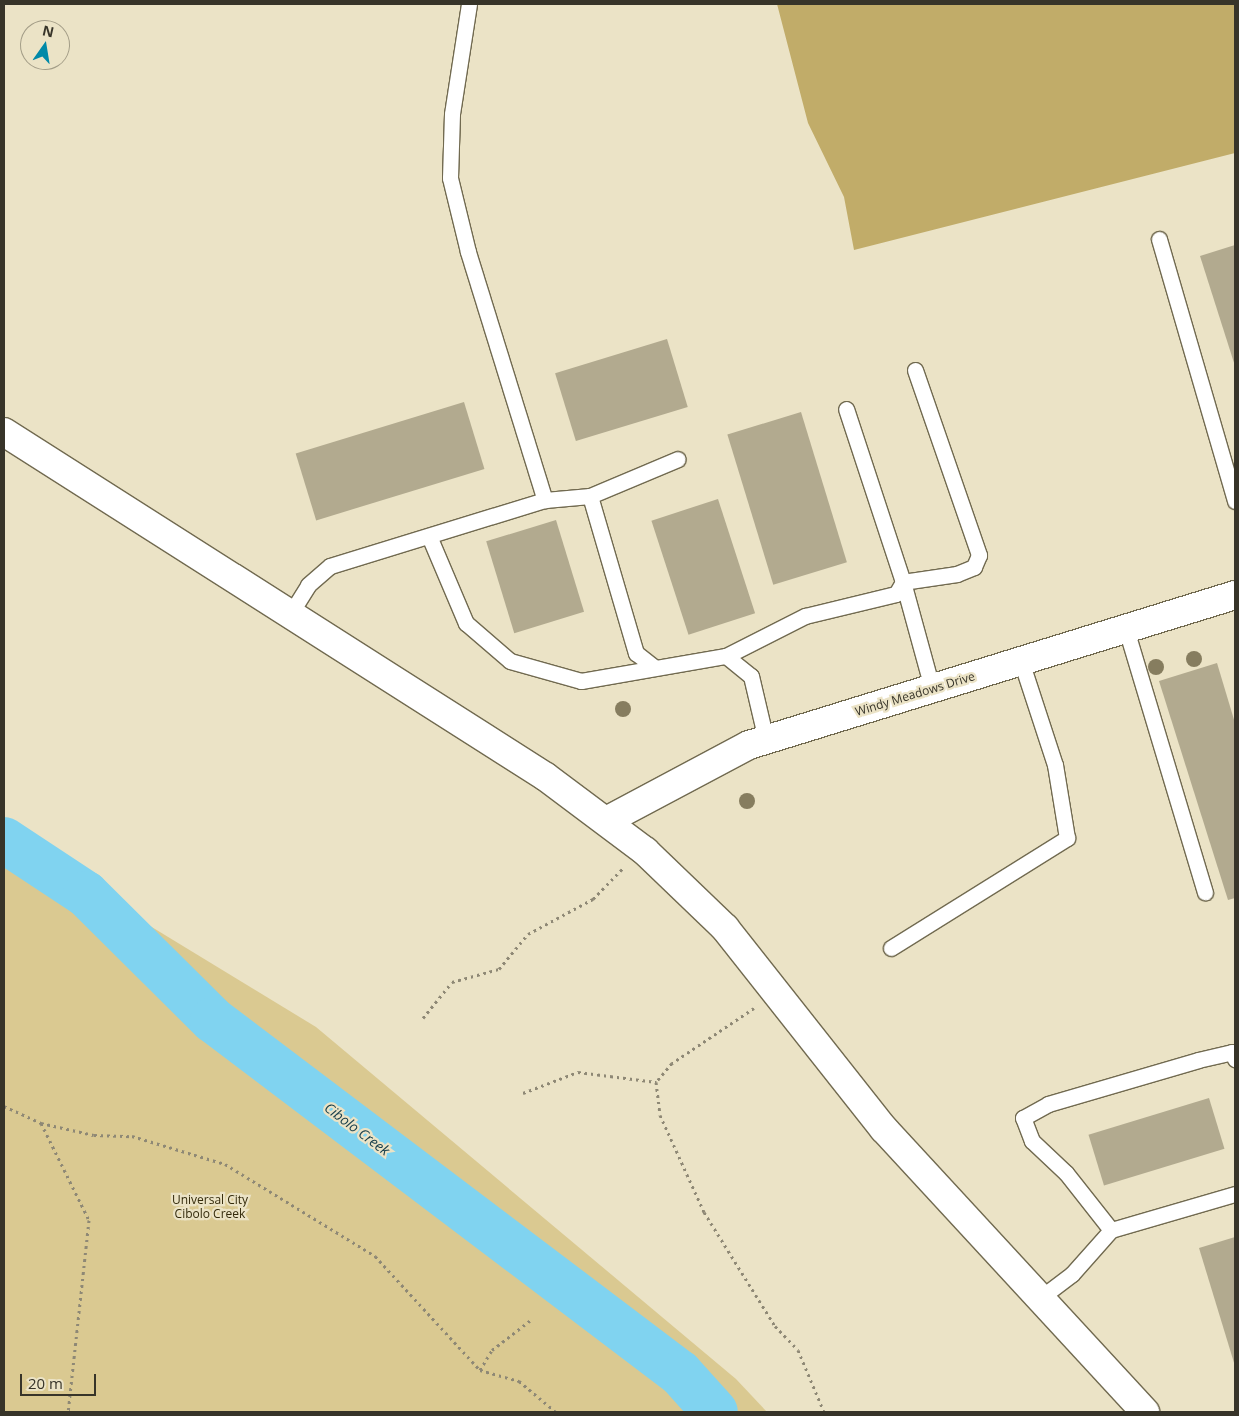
<!DOCTYPE html>
<html>
<head>
<meta charset="utf-8">
<style>
  body { margin:0 }
  #map { position:relative; width:1239px; height:1416px; overflow:hidden; background:#ebe3c6; font-family:"Open Sans",sans-serif }
  div>[style] { position:absolute }
  [style*='--x'] { left:calc(var(--x)*1px); top:calc(var(--y)*1px); width:calc(var(--w)*1px); rotate:calc(var(--a)*1deg) }
  .green>* { inset:0; background:#dac991 }
  .forest>* { inset:0; background:#c1ac69 }
  .river>* { height:46px; margin:-23px; padding:0 23px; transform-origin:23px; border-radius:23px; background:#80d3f0 }
  .building>* { inset:0; background:#b2aa8f; transform-origin:0 0 }
  .path>* { height:3px; margin-top:-1.5px; transform-origin:0; background:repeating-linear-gradient(90deg,#8e8875 0 2.5px,transparent 0 6.5px) }
  .roads { filter:drop-shadow(1px 0 #716a50) drop-shadow(-1px 0 #716a50) drop-shadow(0 1px #716a50) drop-shadow(0 -1px #716a50) }
  .service>* { height:15px; margin:-7.5px; padding:0 7.5px; transform-origin:7.5px; border-radius:7.5px; background:#fff }
  .minor>* { height:28px; margin:-14px; padding:0 14px; transform-origin:14px; border-radius:14px; background:#fff }
  .secondary>* { height:28px; margin:-14px; padding:0 14px; transform-origin:14px; border-radius:14px; background:#fff }
  .trees>* { width:16px; height:16px; margin:-8px; border-radius:50%; background:#867d5f }
  span { translate:-50% -50%; white-space:nowrap; text-align:center; line-height:1.15; -webkit-text-stroke:4.5px #ebe3c6; paint-order:stroke }
  .street-label { font-size:12px; color:#373429 }
  .park-label { font-size:12px; color:#332a0b }
  .water-label { font-size:14px; color:#1a414d; font-style:italic }
  .frame { position:absolute; inset:0; border:5px solid #373429; pointer-events:none }
  .north { position:absolute; left:20px; top:20px; width:50px; height:50px; box-sizing:border-box; background:#ebe3c6; border:1px solid #a39d87; border-radius:50%; rotate:13deg; font-size:14px; font-weight:700; line-height:20px; text-align:center; color:#373429 }
  .north::after { content:''; display:block; margin:auto; width:18px; height:22px; background:#0089a8; clip-path:polygon(50% 0,100% 100%,50% 72%,0 100%) }
  .scale { position:absolute; left:20px; top:1374px; width:76px; height:22px; box-sizing:border-box; border:2px solid #373429; border-top:0; padding-left:6px; font-size:15px; line-height:18px; white-space:nowrap; color:#373429; -webkit-text-stroke:4px #ebe3c6; paint-order:stroke }
</style>
</head>
<body>
<div id="map">
  <div class="green">
    <i style="clip-path:polygon(4px 837px,316px 1027px,736px 1379px,767px 1412px,4px 1412px)"></i>
  </div>
  <div class="forest">
    <i style="clip-path:polygon(777px 4px,1235px 4px,1235px 153px,854px 250px,844px 197px,808px 123px)"></i>
  </div>
  <div class="river">
    <i style="--x:4;--y:840;--w:98;--a:33.4"></i>
    <i style="--x:86;--y:894;--w:179;--a:44.8"></i>
    <i style="--x:213;--y:1020;--w:585;--a:37.09"></i>
    <i style="--x:680;--y:1373;--w:52;--a:48.1"></i>
  </div>
  <div class="building">
    <i style="clip-path:polygon(1235px 245px,1235px 366px,1200px 256px)"></i>
    <i style="left:667px;top:339px;width:71px;height:117px;rotate:73deg"></i>
    <i style="left:464px;top:402px;width:70px;height:176px;rotate:73deg"></i>
    <i style="left:801px;top:412px;width:157px;height:77px;rotate:73deg"></i>
    <i style="left:718px;top:499px;width:120px;height:70px;rotate:72deg"></i>
    <i style="left:556px;top:520px;width:96px;height:73px;rotate:73deg"></i>
    <i style="clip-path:polygon(1217px 663px,1235px 723px,1235px 898px,1228px 900px,1159px 681px)"></i>
    <i style="left:1209px;top:1098px;width:53px;height:126px;rotate:73deg"></i>
    <i style="clip-path:polygon(1235px 1237px,1235px 1366px,1199px 1248px)"></i>
  </div>
  <div class="path">
    <i style="--x:754;--y:1008;--w:99;--a:146.1"></i>
    <i style="--x:672;--y:1063;--w:25;--a:130"></i>
    <i style="--x:656;--y:1082;--w:33;--a:83"></i>
    <i style="--x:660;--y:1115;--w:107;--a:65.6"></i>
    <i style="--x:704;--y:1212;--w:134;--a:58.1"></i>
    <i style="--x:775;--y:1326;--w:33;--a:46"></i>
    <i style="--x:798;--y:1350;--w:67;--a:67.2"></i>
    <i style="--x:423;--y:1018;--w:46;--a:-51.1"></i>
    <i style="--x:452;--y:982;--w:49;--a:-15.5"></i>
    <i style="--x:499;--y:969;--w:45;--a:-50.4"></i>
    <i style="--x:528;--y:934;--w:74;--a:-28.3"></i>
    <i style="--x:593;--y:899;--w:45;--a:-45.9"></i>
    <i style="--x:523;--y:1093;--w:59;--a:-20.9"></i>
    <i style="--x:578;--y:1072;--w:79;--a:7.3"></i>
    <i style="--x:4;--y:1106;--w:41;--a:24.7"></i>
    <i style="--x:41;--y:1123;--w:54;--a:12.8"></i>
    <i style="--x:94;--y:1135;--w:38;--a:2"></i>
    <i style="--x:132;--y:1136;--w:97;--a:16.8"></i>
    <i style="--x:225;--y:1164;--w:176;--a:31.5"></i>
    <i style="--x:375;--y:1256;--w:155;--a:47.4"></i>
    <i style="--x:480;--y:1370;--w:41;--a:15.8"></i>
    <i style="--x:519;--y:1381;--w:48;--a:40"></i>
    <i style="--x:41;--y:1123;--w:108;--a:63.7"></i>
    <i style="--x:89;--y:1220;--w:193;--a:96.2"></i>
    <i style="--x:480;--y:1370;--w:23;--a:-59"></i>
    <i style="--x:492;--y:1350;--w:51;--a:-37.8"></i>
  </div>
  <div class="roads">
    <div class="service">
      <i style="--x:469;--y:4;--w:111;--a:98.8"></i>
      <i style="--x:452;--y:114;--w:64;--a:91.8"></i>
      <i style="--x:450;--y:178;--w:76;--a:76.3"></i>
      <i style="--x:468;--y:252;--w:260;--a:72.8"></i>
      <i style="--x:1159;--y:239;--w:273;--a:73.8"></i>
      <i style="--x:915;--y:370;--w:196;--a:70.9"></i>
      <i style="--x:979;--y:555;--w:13;--a:113"></i>
      <i style="--x:974;--y:567;--w:18;--a:158"></i>
      <i style="--x:957;--y:574;--w:55;--a:171.6"></i>
      <i style="--x:903;--y:582;--w:110;--a:74.7"></i>
      <i style="--x:590;--y:496;--w:164;--a:73.7"></i>
      <i style="--x:636;--y:653;--w:23;--a:38"></i>
      <i style="--x:429;--y:536;--w:95;--a:67"></i>
      <i style="--x:466;--y:623;--w:58;--a:40.8"></i>
      <i style="--x:510;--y:661;--w:74;--a:15.7"></i>
      <i style="--x:581;--y:681;--w:147;--a:-9.8"></i>
      <i style="--x:726;--y:656;--w:32;--a:39"></i>
      <i style="--x:751;--y:676;--w:66;--a:76.8"></i>
      <i style="--x:289;--y:616;--w:36;--a:-58"></i>
      <i style="--x:308;--y:585;--w:29;--a:-41"></i>
      <i style="--x:330;--y:566;--w:225;--a:-17.1"></i>
      <i style="--x:545;--y:500;--w:45;--a:-5.1"></i>
      <i style="--x:590;--y:496;--w:95;--a:-22.8"></i>
      <i style="--x:1126;--y:629;--w:275;--a:73.3"></i>
      <i style="--x:726;--y:656;--w:89;--a:-26.9"></i>
      <i style="--x:805;--y:616;--w:94;--a:-13.6"></i>
      <i style="--x:896;--y:594;--w:14;--a:-60"></i>
      <i style="--x:903;--y:582;--w:182;--a:-108.2"></i>
      <i style="--x:891;--y:948;--w:208;--a:-32"></i>
      <i style="--x:1067;--y:838;--w:74;--a:-99.3"></i>
      <i style="--x:1055;--y:765;--w:109;--a:-108.1"></i>
      <i style="--x:1111;--y:1230;--w:73;--a:-128.3"></i>
      <i style="--x:1066;--y:1173;--w:47;--a:-136.7"></i>
      <i style="--x:1032;--y:1141;--w:25;--a:-111"></i>
      <i style="--x:1023;--y:1118;--w:29;--a:-29"></i>
      <i style="--x:1048;--y:1104;--w:156;--a:-16.3"></i>
      <i style="--x:1198;--y:1060;--w:35;--a:-13"></i>
      <i style="--x:1232;--y:1052;--w:8;--a:67"></i>
      <i style="--x:1039;--y:1299;--w:41;--a:-37.1"></i>
      <i style="--x:1072;--y:1274;--w:59;--a:-48.4"></i>
      <i style="--x:1111;--y:1230;--w:129;--a:-16.2"></i>
    </div>
    <div class="minor">
      <i style="--x:606;--y:821;--w:162;--a:-28"></i>
      <i style="--x:749;--y:745;--w:509;--a:-17.15"></i>
    </div>
    <div class="secondary">
      <i style="--x:4;--y:432;--w:642;--a:32.48"></i>
      <i style="--x:546;--y:777;--w:124;--a:36.8"></i>
      <i style="--x:645;--y:851;--w:111;--a:43.9"></i>
      <i style="--x:725;--y:928;--w:256;--a:51.7"></i>
      <i style="--x:884;--y:1129;--w:385;--a:47.3"></i>
    </div>
  </div>
  <div class="trees">
    <i style="left:1194px;top:659px"></i>
    <i style="left:1156px;top:667px"></i>
    <i style="left:623px;top:709px"></i>
    <i style="left:747px;top:801px"></i>
  </div>
  <div class="street-label">
    <span style="left:915px;top:694px;rotate:-17deg">Windy Meadows Drive</span>
  </div>
  <div class="park-label">
    <span style="left:210px;top:1207px">Universal City<br>Cibolo Creek</span>
  </div>
  <div class="water-label">
    <span style="left:357px;top:1129px;rotate:37deg">Cibolo Creek</span>
  </div>
  <div class="frame"></div>
  <div class="north">N</div>
  <div class="scale">20 m</div>
</div>
</body>
</html>
